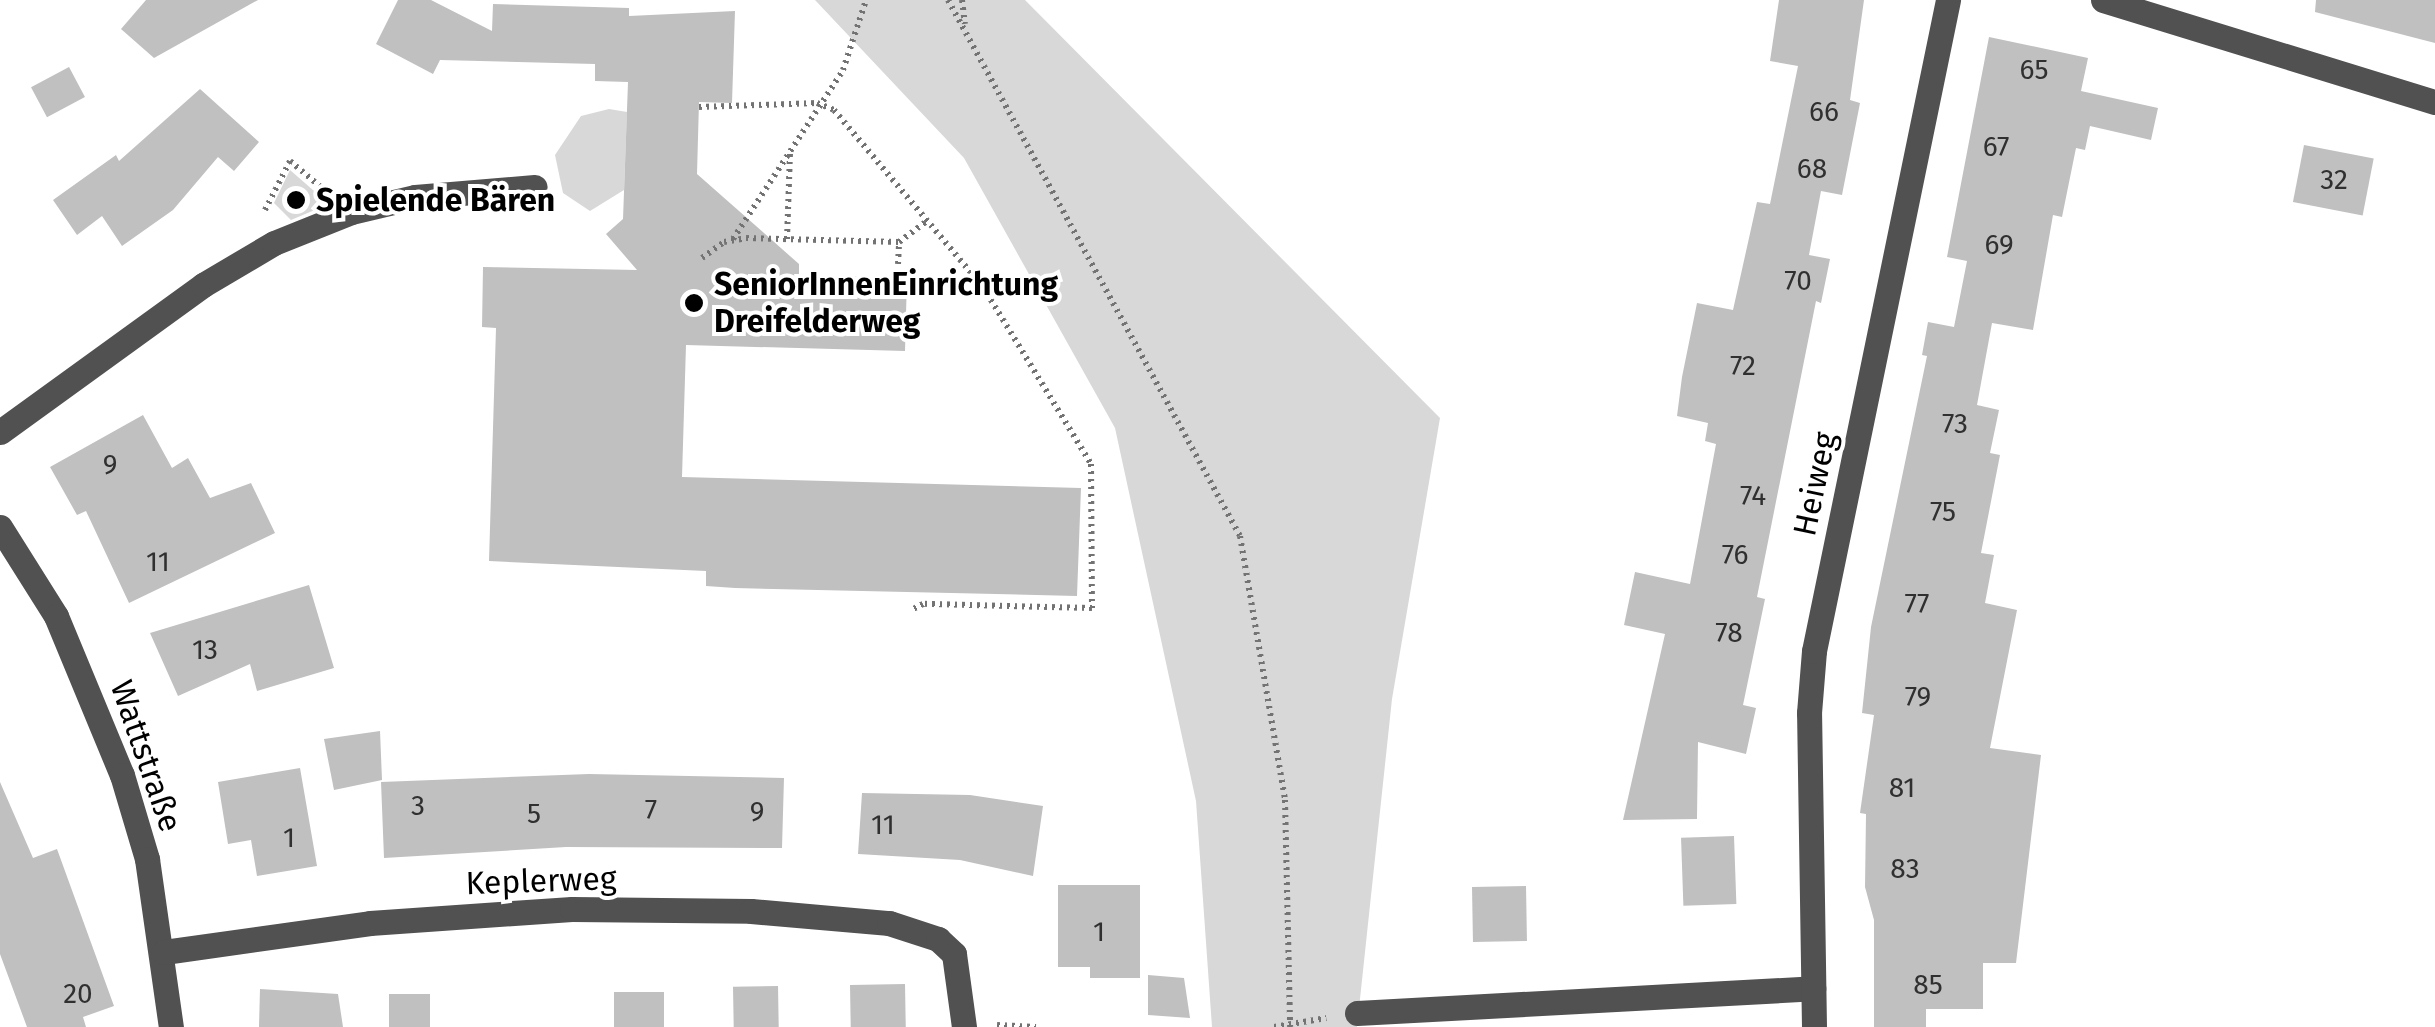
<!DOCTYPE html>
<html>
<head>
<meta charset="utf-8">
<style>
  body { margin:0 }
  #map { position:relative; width:2435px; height:1027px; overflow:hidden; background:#fff; font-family:"Fira Sans",sans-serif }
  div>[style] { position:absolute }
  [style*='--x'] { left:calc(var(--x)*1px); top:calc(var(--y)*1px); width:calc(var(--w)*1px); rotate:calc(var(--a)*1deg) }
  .green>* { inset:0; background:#d8d8d8 }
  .building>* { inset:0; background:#c0c0c0; transform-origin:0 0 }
  .path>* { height:6px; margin-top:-3px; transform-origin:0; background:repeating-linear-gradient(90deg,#737373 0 2.5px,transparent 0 7.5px) }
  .minor>* { height:25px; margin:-12.5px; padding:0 12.5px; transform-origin:12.5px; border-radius:12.5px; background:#515151 }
  .dots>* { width:28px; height:28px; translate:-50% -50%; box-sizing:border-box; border:5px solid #fff; border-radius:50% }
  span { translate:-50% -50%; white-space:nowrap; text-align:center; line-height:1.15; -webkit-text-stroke:8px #fff; paint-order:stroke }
  .number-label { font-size:28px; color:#303030 }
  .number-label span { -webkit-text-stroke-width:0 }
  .poi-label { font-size:32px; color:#000; font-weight:700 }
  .left { translate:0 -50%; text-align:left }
  .street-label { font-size:32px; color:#000 }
</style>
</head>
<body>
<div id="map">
  <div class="green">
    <i style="clip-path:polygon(815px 0,1025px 0,1440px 418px,1392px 699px,1357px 1027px,1212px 1027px,1196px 801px,1115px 428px,964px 158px)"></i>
    <i style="clip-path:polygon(609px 109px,627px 112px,624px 190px,590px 211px,563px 193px,555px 155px,581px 116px)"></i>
    <i style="clip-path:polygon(290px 170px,329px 204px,291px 220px,274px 203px)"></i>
  </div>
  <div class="building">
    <i style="clip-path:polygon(146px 0,258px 0,154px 58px,121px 29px)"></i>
    <i style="clip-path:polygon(398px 0,431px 0,492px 31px,493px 4px,629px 8px,629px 16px,735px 11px,732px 103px,699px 102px,697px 174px,799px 264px,799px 275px,907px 278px,905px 351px,686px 345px,682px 477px,1081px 488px,1077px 596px,735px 588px,706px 586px,706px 571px,489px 561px,496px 328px,482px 327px,483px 267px,637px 270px,606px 234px,623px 219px,628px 82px,595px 81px,595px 64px,440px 60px,433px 74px,376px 44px)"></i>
    <i style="clip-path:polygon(1779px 0,1864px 0,1850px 100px,1860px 103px,1842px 195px,1821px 191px,1809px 255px,1830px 259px,1821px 303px,1816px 301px,1757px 597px,1765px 599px,1743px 705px,1756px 708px,1746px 754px,1698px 742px,1697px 819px,1623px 820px,1665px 634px,1624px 625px,1635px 572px,1690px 584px,1716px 444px,1705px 441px,1708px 423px,1677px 416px,1682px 377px,1697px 303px,1733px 310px,1757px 202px,1770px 204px,1798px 66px,1770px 61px)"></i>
    <i style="clip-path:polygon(2316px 0,2435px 0,2435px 43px,2315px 12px)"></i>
    <i style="clip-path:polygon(1989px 37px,2088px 58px,2081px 91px,2158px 108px,2151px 140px,2090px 126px,2085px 150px,2076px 148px,2062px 217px,2053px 215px,2033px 330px,1992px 323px,1977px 405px,1999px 410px,1990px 453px,2000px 455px,1981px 553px,1994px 555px,1985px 603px,2017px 610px,1990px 748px,2041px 755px,2016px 963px,1983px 963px,1983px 1009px,1926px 1009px,1926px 1027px,1874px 1027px,1874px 920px,1865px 887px,1866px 814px,1860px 813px,1874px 715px,1862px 713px,1871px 627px,1927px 356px,1922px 355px,1928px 322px,1954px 327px,1967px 261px,1947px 257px)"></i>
    <i style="left:69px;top:67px;width:34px;height:43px;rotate:62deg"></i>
    <i style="clip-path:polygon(200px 89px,259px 142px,234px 171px,218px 157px,173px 210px,122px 246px,102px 216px,77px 235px,53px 200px,116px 155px,119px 161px)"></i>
    <i style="left:2304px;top:145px;width:71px;height:58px;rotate:11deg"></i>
    <i style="clip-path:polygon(143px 415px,172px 468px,188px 458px,210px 498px,251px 483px,275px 533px,129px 603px,86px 511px,77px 515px,50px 467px)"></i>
    <i style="clip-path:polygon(309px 585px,334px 668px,257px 691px,250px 664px,178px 696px,150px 633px)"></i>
    <i style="clip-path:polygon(380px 731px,382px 780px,334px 790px,324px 739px)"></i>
    <i style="clip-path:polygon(300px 768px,317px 866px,257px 876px,251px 840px,228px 844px,218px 782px)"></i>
    <i style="clip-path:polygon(589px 774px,784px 778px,782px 848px,566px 847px,384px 858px,381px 782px)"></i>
    <i style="clip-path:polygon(0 782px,33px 858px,57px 849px,114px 1006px,83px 1017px,86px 1027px,27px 1027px,0 954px)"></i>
    <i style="clip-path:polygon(862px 793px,970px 795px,1043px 806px,1033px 876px,960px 860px,858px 854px)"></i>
    <i style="left:1734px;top:836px;width:68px;height:53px;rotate:88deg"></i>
    <i style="clip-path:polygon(1058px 885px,1140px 885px,1140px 978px,1090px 978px,1090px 967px,1058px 967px)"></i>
    <i style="left:1526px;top:886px;width:55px;height:54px;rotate:89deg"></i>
    <i style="clip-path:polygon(1148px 975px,1184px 978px,1190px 1018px,1148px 1015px)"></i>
    <i style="left:905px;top:984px;width:43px;height:55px;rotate:89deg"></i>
    <i style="left:778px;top:986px;width:41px;height:45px;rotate:89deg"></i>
    <i style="clip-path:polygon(260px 989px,338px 994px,343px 1027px,259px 1027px)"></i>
    <i style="left:664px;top:992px;width:35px;height:50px;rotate:90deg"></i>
    <i style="left:389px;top:994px;width:41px;height:33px"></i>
  </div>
  <div class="path">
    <i style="--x:948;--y:0;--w:610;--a:61.42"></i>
    <i style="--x:1240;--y:536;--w:268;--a:80.3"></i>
    <i style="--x:1285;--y:800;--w:227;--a:88.7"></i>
    <i style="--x:962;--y:0;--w:24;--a:83"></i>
    <i style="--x:699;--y:107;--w:118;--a:-1.9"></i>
    <i style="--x:817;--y:103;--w:18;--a:22"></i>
    <i style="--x:834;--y:110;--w:231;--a:49.9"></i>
    <i style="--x:983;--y:287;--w:207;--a:58.6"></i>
    <i style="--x:1091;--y:464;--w:144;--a:89.6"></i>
    <i style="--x:1092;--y:608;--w:169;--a:-178.6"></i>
    <i style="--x:923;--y:604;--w:13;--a:153"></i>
    <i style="--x:265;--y:210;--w:55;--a:-63"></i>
    <i style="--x:290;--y:161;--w:43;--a:40.3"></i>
    <i style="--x:733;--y:239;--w:202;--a:-56.9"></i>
    <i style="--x:843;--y:70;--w:74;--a:-71.8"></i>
    <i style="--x:787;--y:239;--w:86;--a:-88"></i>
    <i style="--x:702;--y:258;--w:27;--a:-36"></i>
    <i style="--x:724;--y:242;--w:22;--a:-10"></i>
    <i style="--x:746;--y:238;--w:153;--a:1.5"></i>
    <i style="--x:899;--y:242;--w:36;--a:-37"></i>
    <i style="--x:898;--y:264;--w:22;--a:-87"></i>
    <i style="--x:997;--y:1025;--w:39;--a:3"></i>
    <i style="--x:1274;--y:1027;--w:53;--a:-9.8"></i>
  </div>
  <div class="minor">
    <i style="--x:2103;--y:0;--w:347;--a:17.1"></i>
    <i style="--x:0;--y:432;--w:251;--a:-35.9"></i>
    <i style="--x:203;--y:285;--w:82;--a:-30.6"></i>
    <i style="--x:274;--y:243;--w:83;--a:-21.9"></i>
    <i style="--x:351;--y:212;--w:66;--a:-13.2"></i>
    <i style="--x:415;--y:197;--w:120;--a:-4.8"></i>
    <i style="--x:0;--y:527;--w:105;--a:57.8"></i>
    <i style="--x:56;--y:616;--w:172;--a:67.5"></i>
    <i style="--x:122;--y:775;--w:88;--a:73.4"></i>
    <i style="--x:147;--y:859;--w:170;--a:81.9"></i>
    <i style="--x:164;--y:952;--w:208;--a:-8"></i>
    <i style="--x:370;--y:923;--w:202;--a:-4"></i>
    <i style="--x:572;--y:909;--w:179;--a:0.6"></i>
    <i style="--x:751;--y:911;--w:139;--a:5"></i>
    <i style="--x:889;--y:923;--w:52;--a:18.1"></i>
    <i style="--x:938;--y:939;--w:22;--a:43"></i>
    <i style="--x:954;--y:954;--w:74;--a:82.2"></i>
    <i style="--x:1357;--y:1013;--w:457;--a:-3.1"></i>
    <i style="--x:1814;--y:1027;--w:314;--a:-90.9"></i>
    <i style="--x:1809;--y:713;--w:62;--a:-85.4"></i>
    <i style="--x:1814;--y:651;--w:665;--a:-78.37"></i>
  </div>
  <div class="dots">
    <i style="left:296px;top:200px;background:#000"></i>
    <i style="left:694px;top:303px;background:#000"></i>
  </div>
  <div class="number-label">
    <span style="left:2034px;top:70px">65</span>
    <span style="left:1824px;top:112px">66</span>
    <span style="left:1996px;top:147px">67</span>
    <span style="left:1812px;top:169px">68</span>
    <span style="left:2334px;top:180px">32</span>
    <span style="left:1999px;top:245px">69</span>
    <span style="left:1798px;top:281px">70</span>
    <span style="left:1743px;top:366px">72</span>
    <span style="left:1955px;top:424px">73</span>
    <span style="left:110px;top:465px">9</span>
    <span style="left:1753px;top:496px">74</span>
    <span style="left:1943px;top:512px">75</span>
    <span style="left:1735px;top:555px">76</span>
    <span style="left:158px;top:562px">11</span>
    <span style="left:1917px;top:604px">77</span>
    <span style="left:1729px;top:633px">78</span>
    <span style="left:205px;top:650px">13</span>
    <span style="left:1918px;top:697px">79</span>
    <span style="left:1902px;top:788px">81</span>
    <span style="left:418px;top:806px">3</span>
    <span style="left:651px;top:810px">7</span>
    <span style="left:757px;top:812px">9</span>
    <span style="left:534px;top:814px">5</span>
    <span style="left:883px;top:825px">11</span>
    <span style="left:289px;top:838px">1</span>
    <span style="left:1905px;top:869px">83</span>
    <span style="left:1099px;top:932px">1</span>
    <span style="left:1928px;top:985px">85</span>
    <span style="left:78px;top:994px">20</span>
  </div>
  <div class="poi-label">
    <span class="left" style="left:316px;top:200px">Spielende Bären</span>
    <span class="left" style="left:714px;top:303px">SeniorInnenEinrichtung<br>Dreifelderweg</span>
  </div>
  <div class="street-label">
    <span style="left:1815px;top:484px;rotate:-78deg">Heiweg</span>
    <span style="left:146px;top:756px;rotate:71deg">Wattstraße</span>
    <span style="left:541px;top:881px;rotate:-2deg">Keplerweg</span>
  </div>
</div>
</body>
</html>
